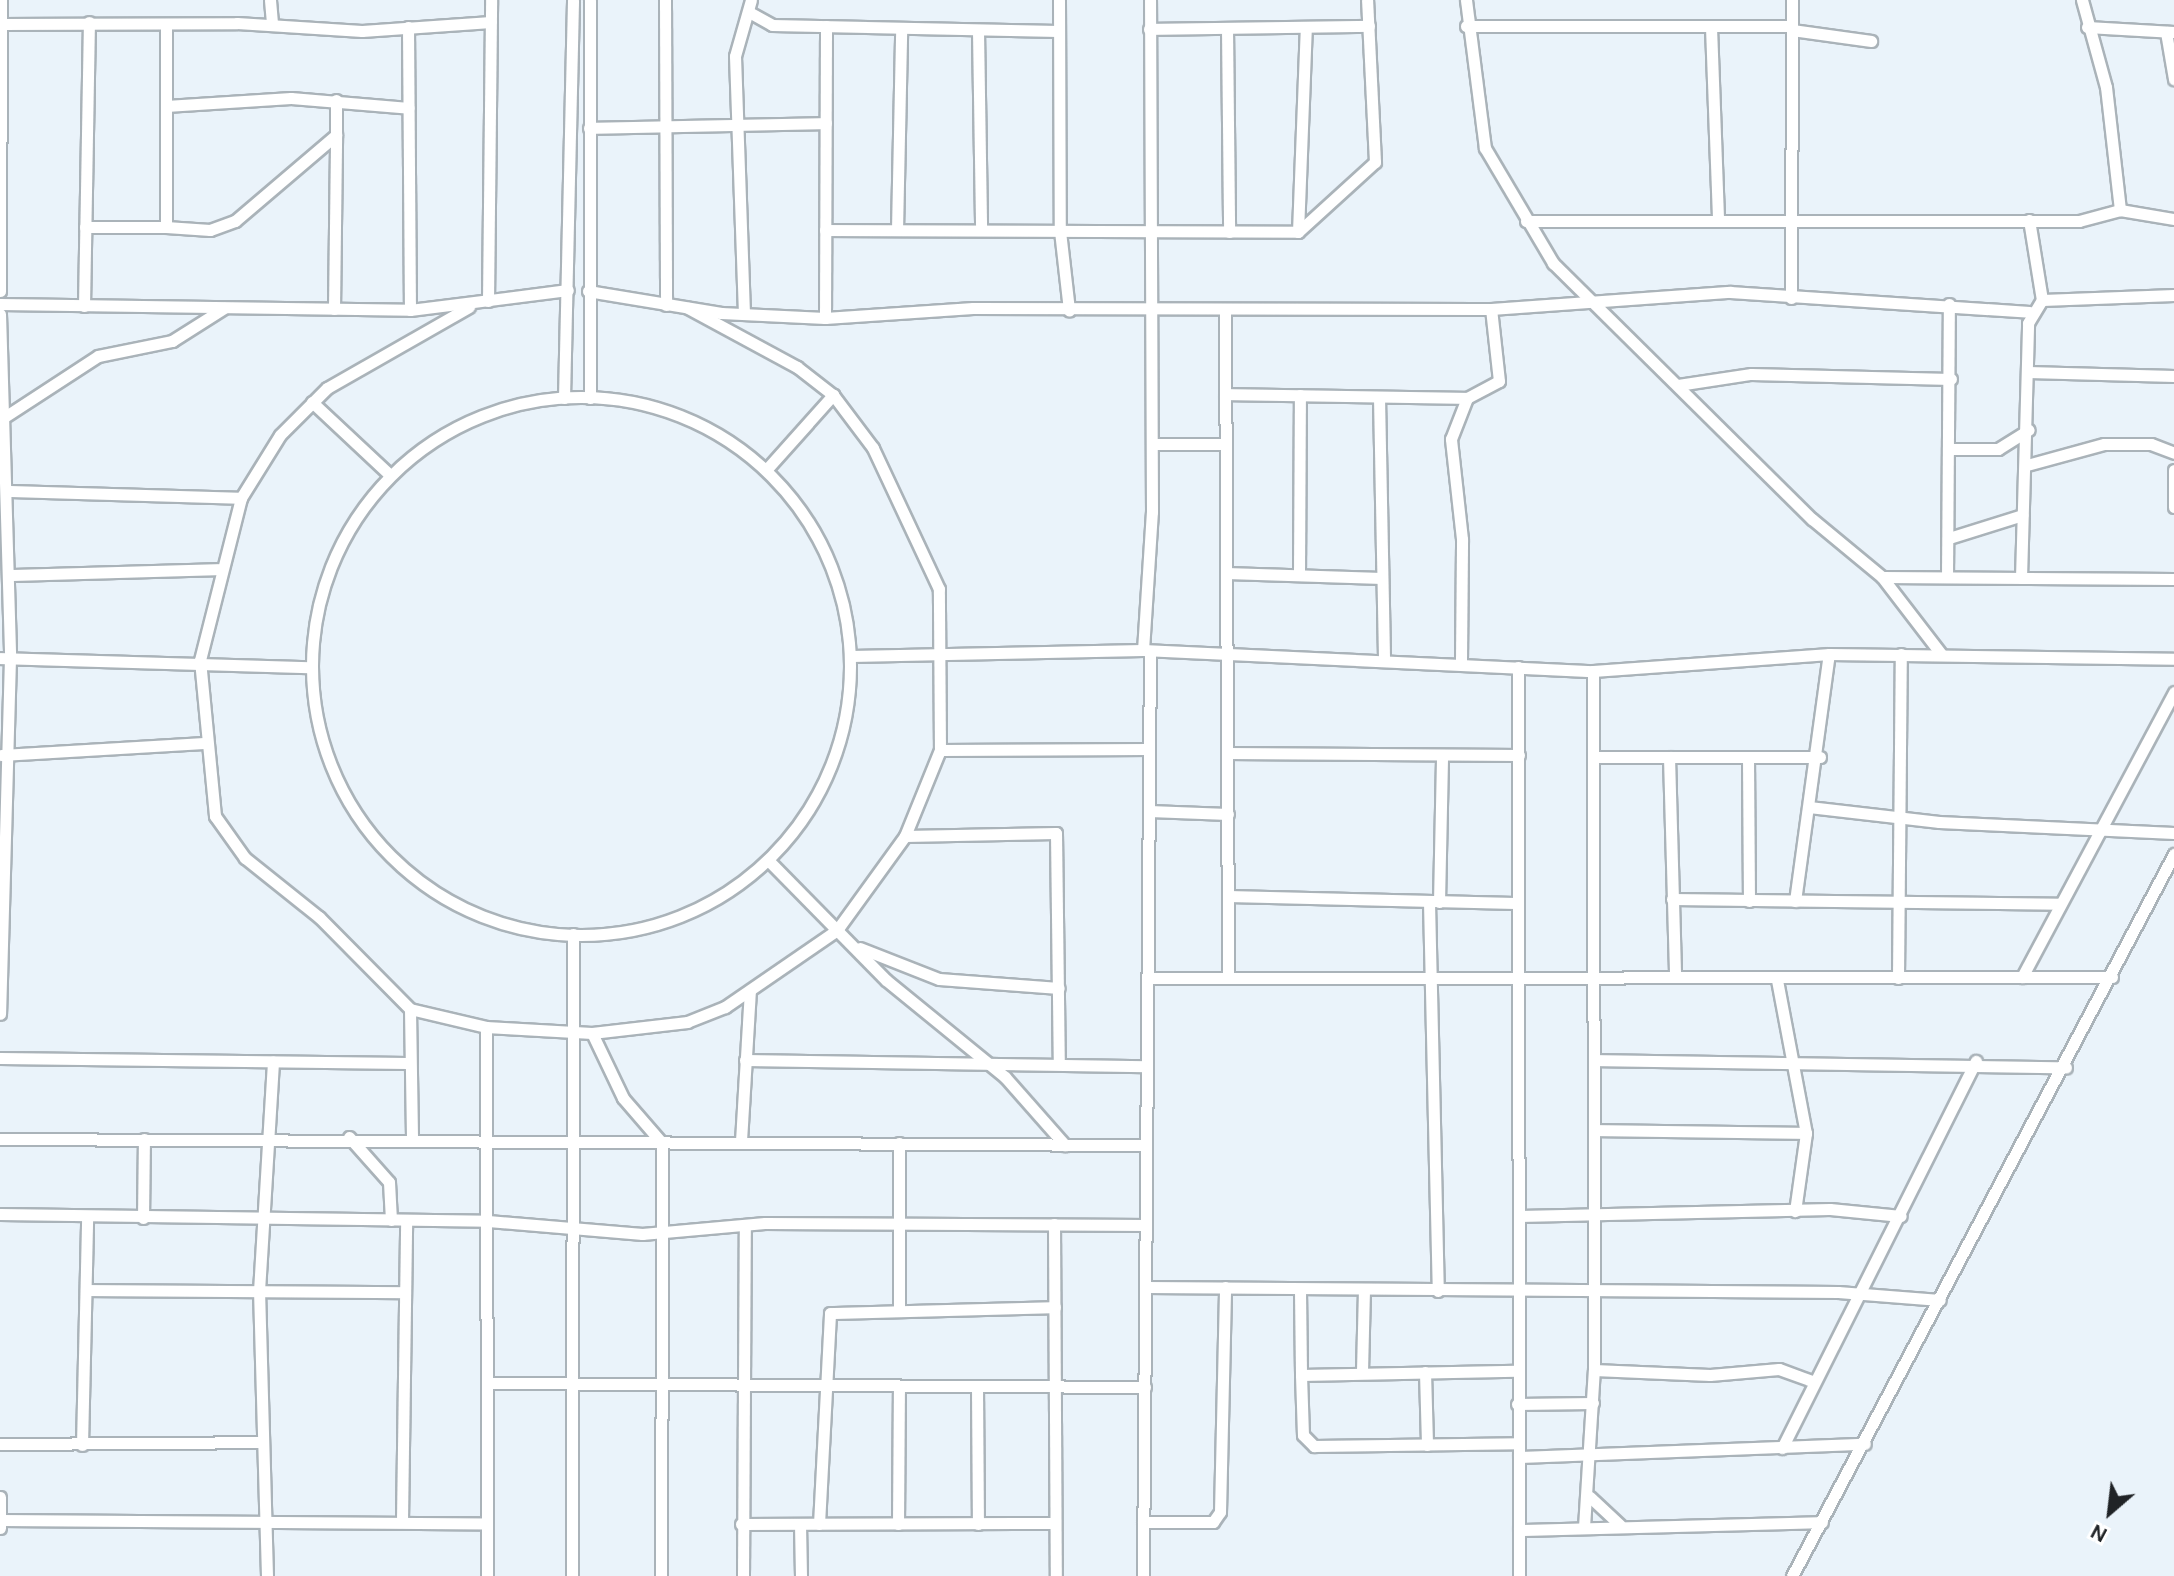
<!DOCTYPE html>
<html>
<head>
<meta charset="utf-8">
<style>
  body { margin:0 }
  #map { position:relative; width:2174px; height:1576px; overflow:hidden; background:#eaf3fa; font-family:Karla,sans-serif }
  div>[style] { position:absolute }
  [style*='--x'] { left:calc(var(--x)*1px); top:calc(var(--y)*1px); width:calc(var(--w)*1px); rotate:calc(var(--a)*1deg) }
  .roads { filter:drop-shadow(2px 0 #aab3b9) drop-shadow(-2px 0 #aab3b9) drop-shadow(0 2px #aab3b9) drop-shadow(0 -2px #aab3b9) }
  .street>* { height:11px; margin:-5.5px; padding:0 5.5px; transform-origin:5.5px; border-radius:5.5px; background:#fff }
  .street>.ring { margin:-5.5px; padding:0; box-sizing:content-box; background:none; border:11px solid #fff; border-radius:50% }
  span { translate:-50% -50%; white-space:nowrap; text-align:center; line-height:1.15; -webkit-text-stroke:6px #fff; paint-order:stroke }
  .north { position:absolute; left:2070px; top:1472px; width:80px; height:80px; -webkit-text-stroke:6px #fff; paint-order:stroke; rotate:208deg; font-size:22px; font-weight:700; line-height:32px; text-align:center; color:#202326 }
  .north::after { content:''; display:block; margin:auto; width:28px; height:36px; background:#202326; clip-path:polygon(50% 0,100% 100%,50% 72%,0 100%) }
</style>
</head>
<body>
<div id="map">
  <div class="roads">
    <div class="street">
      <i style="--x:270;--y:0;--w:25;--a:85"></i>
      <i style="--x:665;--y:0;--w:305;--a:89.8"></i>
      <i style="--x:1059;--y:0;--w:231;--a:89.8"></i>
      <i style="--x:1060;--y:231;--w:80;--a:83.5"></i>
      <i style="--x:1466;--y:0;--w:149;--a:82.7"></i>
      <i style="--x:1485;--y:148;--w:134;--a:59.4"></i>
      <i style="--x:1553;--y:263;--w:364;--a:44.7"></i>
      <i style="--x:1812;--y:519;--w:91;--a:39.6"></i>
      <i style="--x:1882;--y:577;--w:97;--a:52.5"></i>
      <i style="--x:2082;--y:0;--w:90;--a:74.6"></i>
      <i style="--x:2106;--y:87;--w:124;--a:83.5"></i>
      <i style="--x:749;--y:12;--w:26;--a:29"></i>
      <i style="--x:772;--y:25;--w:286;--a:1.2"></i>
      <i style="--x:0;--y:24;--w:237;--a:-0.2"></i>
      <i style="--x:237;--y:23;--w:125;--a:3.7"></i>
      <i style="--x:362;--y:31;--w:129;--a:-4"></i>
      <i style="--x:1466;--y:26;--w:326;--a:0"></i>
      <i style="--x:408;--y:27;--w:283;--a:89.6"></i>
      <i style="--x:1711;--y:27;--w:192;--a:87.9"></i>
      <i style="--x:2087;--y:27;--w:87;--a:3.3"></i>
      <i style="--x:1227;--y:28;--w:204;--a:89.4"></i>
      <i style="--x:1149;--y:29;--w:220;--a:-0.8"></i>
      <i style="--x:1792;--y:30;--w:80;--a:7.9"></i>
      <i style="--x:978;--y:31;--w:199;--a:89.1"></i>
      <i style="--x:2166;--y:32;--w:48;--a:80.3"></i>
      <i style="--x:166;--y:106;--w:125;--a:-3.7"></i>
      <i style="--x:291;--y:98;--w:118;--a:4.8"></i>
      <i style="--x:589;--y:128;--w:237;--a:-1.2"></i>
      <i style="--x:1526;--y:221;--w:553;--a:0"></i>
      <i style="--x:2079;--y:221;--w:42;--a:-15"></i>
      <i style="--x:2120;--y:210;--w:55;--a:9.5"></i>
      <i style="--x:85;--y:227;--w:81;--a:0"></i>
      <i style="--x:166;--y:227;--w:202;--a:-90"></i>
      <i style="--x:166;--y:227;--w:44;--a:3.9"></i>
      <i style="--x:210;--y:230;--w:27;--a:-20"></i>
      <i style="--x:235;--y:221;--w:133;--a:-40.4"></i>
      <i style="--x:336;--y:135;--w:35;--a:-90"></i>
      <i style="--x:825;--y:230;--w:473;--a:0.2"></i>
      <i style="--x:1298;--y:232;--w:104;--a:-42.3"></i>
      <i style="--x:1375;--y:162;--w:162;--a:-92.8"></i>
      <i style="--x:897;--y:230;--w:198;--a:-88.8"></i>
      <i style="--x:1298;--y:232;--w:205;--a:-87.8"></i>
      <i style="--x:0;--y:291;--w:291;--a:-89.8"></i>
      <i style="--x:588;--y:291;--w:135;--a:9.4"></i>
      <i style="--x:721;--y:313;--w:104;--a:2.8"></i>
      <i style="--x:825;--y:318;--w:148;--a:-3.9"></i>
      <i style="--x:973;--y:308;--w:518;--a:0.11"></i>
      <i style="--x:1491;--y:309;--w:240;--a:-4.1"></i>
      <i style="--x:1730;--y:292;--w:300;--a:3.8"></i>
      <i style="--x:1791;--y:298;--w:298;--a:-89.8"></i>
      <i style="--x:2042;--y:300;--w:132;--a:-2.2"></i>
      <i style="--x:488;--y:301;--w:301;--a:-89.4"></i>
      <i style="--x:0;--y:304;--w:410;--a:0.8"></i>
      <i style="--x:410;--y:310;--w:159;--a:-7.2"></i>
      <i style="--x:84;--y:306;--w:284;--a:-89"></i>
      <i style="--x:469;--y:307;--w:163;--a:150.3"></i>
      <i style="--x:327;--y:388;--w:66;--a:135"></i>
      <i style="--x:280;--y:435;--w:74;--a:121.8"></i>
      <i style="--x:241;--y:498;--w:167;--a:104.2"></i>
      <i style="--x:200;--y:660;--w:157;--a:84.5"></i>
      <i style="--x:215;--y:816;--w:52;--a:54.5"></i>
      <i style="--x:245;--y:858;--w:95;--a:38.6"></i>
      <i style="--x:319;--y:917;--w:129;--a:45.3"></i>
      <i style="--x:410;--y:1009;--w:78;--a:13.3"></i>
      <i style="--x:486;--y:1027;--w:106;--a:3.2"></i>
      <i style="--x:592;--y:1033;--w:96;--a:-6.6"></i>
      <i style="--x:687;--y:1022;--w:41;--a:-21.5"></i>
      <i style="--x:725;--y:1007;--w:136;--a:-34.5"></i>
      <i style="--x:837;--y:930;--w:116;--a:-54.1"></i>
      <i style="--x:905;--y:836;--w:93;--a:-67.9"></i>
      <i style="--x:940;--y:750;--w:161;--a:-90.4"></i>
      <i style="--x:939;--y:589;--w:156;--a:-115.1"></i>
      <i style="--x:873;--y:448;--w:66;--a:-127"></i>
      <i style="--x:833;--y:395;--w:46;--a:-142.1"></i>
      <i style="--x:797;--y:367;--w:124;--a:-151.6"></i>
      <i style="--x:334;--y:309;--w:174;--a:-89.3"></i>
      <i style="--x:1225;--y:311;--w:664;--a:89.74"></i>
      <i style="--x:0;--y:314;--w:344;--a:88.3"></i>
      <i style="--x:10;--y:658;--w:356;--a:91.6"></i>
      <i style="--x:744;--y:314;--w:258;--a:-92"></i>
      <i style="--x:735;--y:56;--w:58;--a:-74.1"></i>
      <i style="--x:825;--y:318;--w:292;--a:-89.8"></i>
      <i style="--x:2028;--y:372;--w:146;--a:1.6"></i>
      <i style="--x:1678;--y:385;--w:74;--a:-8.6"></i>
      <i style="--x:1751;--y:374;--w:200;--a:1.4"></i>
      <i style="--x:1225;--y:394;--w:242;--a:0.9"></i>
      <i class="ring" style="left:312px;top:397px;width:527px;height:527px"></i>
      <i style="--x:1379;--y:397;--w:260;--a:88.9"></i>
      <i style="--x:564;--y:398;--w:398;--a:-88.7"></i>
      <i style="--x:590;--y:398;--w:398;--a:-90"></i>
      <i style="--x:312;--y:402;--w:107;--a:43.1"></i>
      <i style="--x:6;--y:416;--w:110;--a:-33.1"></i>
      <i style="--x:98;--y:356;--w:76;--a:-11.5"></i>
      <i style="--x:172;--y:341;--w:62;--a:-32.4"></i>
      <i style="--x:1152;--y:444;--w:73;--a:0"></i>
      <i style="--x:1952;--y:449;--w:46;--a:0"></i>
      <i style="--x:1998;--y:449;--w:36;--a:-32"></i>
      <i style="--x:2027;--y:465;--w:80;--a:-15.3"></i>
      <i style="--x:2104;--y:444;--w:47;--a:0"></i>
      <i style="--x:2151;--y:444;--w:25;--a:21"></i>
      <i style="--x:766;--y:470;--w:101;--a:-48.2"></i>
      <i style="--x:2174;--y:470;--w:37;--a:90"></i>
      <i style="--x:7;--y:491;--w:234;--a:1.7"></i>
      <i style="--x:1949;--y:538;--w:77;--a:-17.3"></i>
      <i style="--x:1226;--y:573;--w:156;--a:1.8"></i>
      <i style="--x:1299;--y:574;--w:179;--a:-89.7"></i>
      <i style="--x:9;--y:575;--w:209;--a:-1.6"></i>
      <i style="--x:1882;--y:577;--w:292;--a:0.4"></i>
      <i style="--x:1947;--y:577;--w:273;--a:-89.6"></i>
      <i style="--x:2021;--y:578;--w:255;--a:-88.4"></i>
      <i style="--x:2028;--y:323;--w:27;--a:-59"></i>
      <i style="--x:2042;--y:300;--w:81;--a:-99.2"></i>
      <i style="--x:1143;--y:650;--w:138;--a:-86.3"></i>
      <i style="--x:1152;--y:512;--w:512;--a:-90.22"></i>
      <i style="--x:851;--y:656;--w:292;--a:-1.2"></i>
      <i style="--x:1143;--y:650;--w:450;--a:2.7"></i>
      <i style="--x:1593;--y:671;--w:237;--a:-4.1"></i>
      <i style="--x:1829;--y:654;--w:345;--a:0.8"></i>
      <i style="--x:0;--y:658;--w:312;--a:1.7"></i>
      <i style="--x:1461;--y:660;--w:121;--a:-89.5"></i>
      <i style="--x:1462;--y:539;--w:101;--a:-96.3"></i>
      <i style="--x:1451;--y:439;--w:44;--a:-68.7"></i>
      <i style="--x:1467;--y:398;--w:36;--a:-28"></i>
      <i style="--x:1499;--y:381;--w:72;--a:-96.3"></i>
      <i style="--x:1518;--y:667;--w:909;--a:89.94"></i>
      <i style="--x:940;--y:750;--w:209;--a:-0.3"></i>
      <i style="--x:1227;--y:753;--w:292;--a:0.4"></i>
      <i style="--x:1;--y:755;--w:202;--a:-3.4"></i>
      <i style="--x:1595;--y:757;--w:225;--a:0"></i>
      <i style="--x:1669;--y:757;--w:220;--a:88.4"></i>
      <i style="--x:1748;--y:758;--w:143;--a:89.6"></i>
      <i style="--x:1809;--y:807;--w:131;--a:6.6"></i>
      <i style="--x:1939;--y:822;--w:235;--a:2.7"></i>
      <i style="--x:1149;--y:811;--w:79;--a:2.2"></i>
      <i style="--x:905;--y:836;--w:151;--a:-1.1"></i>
      <i style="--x:1056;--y:833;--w:231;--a:89.3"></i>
      <i style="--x:770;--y:862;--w:165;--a:45.5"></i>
      <i style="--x:886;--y:980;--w:154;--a:39.2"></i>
      <i style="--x:1005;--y:1077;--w:91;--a:48.6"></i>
      <i style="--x:1228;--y:896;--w:287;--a:1.4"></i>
      <i style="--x:1672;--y:899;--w:388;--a:0.7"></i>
      <i style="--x:1795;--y:901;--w:249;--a:-82.2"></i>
      <i style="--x:1429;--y:902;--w:389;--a:88.7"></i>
      <i style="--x:1439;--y:902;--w:147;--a:-88.8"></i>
      <i style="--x:860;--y:948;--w:85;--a:21.4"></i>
      <i style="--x:939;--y:979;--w:120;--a:4.3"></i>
      <i style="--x:2022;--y:977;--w:323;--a:-61.9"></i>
      <i style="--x:1148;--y:978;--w:964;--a:-0.06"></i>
      <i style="--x:1898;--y:978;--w:324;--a:-89.5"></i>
      <i style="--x:1777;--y:980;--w:156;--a:79.3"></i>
      <i style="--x:1806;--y:1133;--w:79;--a:98"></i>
      <i style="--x:410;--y:1009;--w:128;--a:89.1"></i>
      <i style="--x:486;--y:1027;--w:549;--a:89.9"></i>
      <i style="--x:592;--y:1033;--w:72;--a:64.5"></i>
      <i style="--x:623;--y:1098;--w:60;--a:49.1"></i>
      <i style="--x:662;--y:1143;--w:433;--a:90.1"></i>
      <i style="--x:0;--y:1058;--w:407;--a:0.7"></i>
      <i style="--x:745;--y:1060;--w:402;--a:0.9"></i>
      <i style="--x:1595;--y:1060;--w:471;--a:0.9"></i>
      <i style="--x:1595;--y:1130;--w:211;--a:0.8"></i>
      <i style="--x:349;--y:1137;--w:60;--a:48.4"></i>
      <i style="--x:389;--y:1182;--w:38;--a:87"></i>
      <i style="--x:0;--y:1139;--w:1146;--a:0.3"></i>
      <i style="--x:741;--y:1141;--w:150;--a:-86.6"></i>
      <i style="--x:899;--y:1143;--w:166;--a:90"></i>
      <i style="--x:0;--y:1214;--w:488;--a:0.8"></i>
      <i style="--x:488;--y:1221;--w:155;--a:4.8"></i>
      <i style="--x:642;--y:1234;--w:123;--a:-5.1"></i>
      <i style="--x:765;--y:1223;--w:381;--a:0.3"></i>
      <i style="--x:1519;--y:1216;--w:311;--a:-1.3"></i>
      <i style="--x:1830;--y:1209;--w:71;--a:5.6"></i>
      <i style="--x:143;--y:1218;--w:79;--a:-89.3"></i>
      <i style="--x:1054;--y:1224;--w:352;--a:89.7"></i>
      <i style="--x:1146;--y:1287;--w:692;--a:0.41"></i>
      <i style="--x:1838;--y:1292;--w:102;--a:4.5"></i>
      <i style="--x:87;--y:1290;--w:318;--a:0.4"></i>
      <i style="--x:1300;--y:1291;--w:84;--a:89.3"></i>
      <i style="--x:1301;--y:1375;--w:215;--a:-1.1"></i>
      <i style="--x:1594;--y:1370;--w:116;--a:2.5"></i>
      <i style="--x:1710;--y:1375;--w:69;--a:-5"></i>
      <i style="--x:1779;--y:1369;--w:37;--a:20"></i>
      <i style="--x:1362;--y:1371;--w:81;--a:-88.6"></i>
      <i style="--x:1425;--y:1372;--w:73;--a:88.4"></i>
      <i style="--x:1301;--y:1375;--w:60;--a:88.1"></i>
      <i style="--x:1303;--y:1435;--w:16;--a:45"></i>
      <i style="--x:1314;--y:1446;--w:205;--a:-0.8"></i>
      <i style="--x:489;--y:1383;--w:656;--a:0.35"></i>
      <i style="--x:977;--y:1387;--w:137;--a:89.6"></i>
      <i style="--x:1517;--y:1404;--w:76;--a:-0.8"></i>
      <i style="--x:0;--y:1444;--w:260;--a:-0.4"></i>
      <i style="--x:82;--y:1445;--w:228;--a:-88.7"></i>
      <i style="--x:1782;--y:1448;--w:433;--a:-63.4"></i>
      <i style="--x:1519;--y:1457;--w:346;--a:-2.2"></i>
      <i style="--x:0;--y:1497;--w:31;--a:90"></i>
      <i style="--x:1590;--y:1497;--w:41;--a:43"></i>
      <i style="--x:0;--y:1520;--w:487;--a:0.4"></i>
      <i style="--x:402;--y:1520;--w:300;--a:-89.2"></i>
      <i style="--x:1143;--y:1522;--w:70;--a:0"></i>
      <i style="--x:1213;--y:1522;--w:12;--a:-55"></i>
      <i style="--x:1220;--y:1512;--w:225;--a:-88.7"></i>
      <i style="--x:741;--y:1524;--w:314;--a:-0.2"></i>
      <i style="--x:800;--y:1524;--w:52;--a:88.9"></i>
      <i style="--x:819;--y:1524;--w:211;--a:-87"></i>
      <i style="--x:830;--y:1313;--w:225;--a:-1.5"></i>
      <i style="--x:898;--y:1524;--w:138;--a:-89.6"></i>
      <i style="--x:1584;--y:1527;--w:157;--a:-86.4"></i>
      <i style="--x:1594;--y:1370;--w:699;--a:-90.08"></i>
      <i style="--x:1519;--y:1530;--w:303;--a:-1.5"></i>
      <i style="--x:267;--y:1576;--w:285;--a:-91.6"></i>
      <i style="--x:259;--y:1291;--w:230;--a:-86.5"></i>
      <i style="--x:572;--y:1576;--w:642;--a:-89.91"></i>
      <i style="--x:743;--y:1576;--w:350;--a:-89.7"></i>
      <i style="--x:1143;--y:1576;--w:925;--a:-89.57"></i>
      <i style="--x:1792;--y:1576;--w:817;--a:-62.12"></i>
    </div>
  </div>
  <div class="north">N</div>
</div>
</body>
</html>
